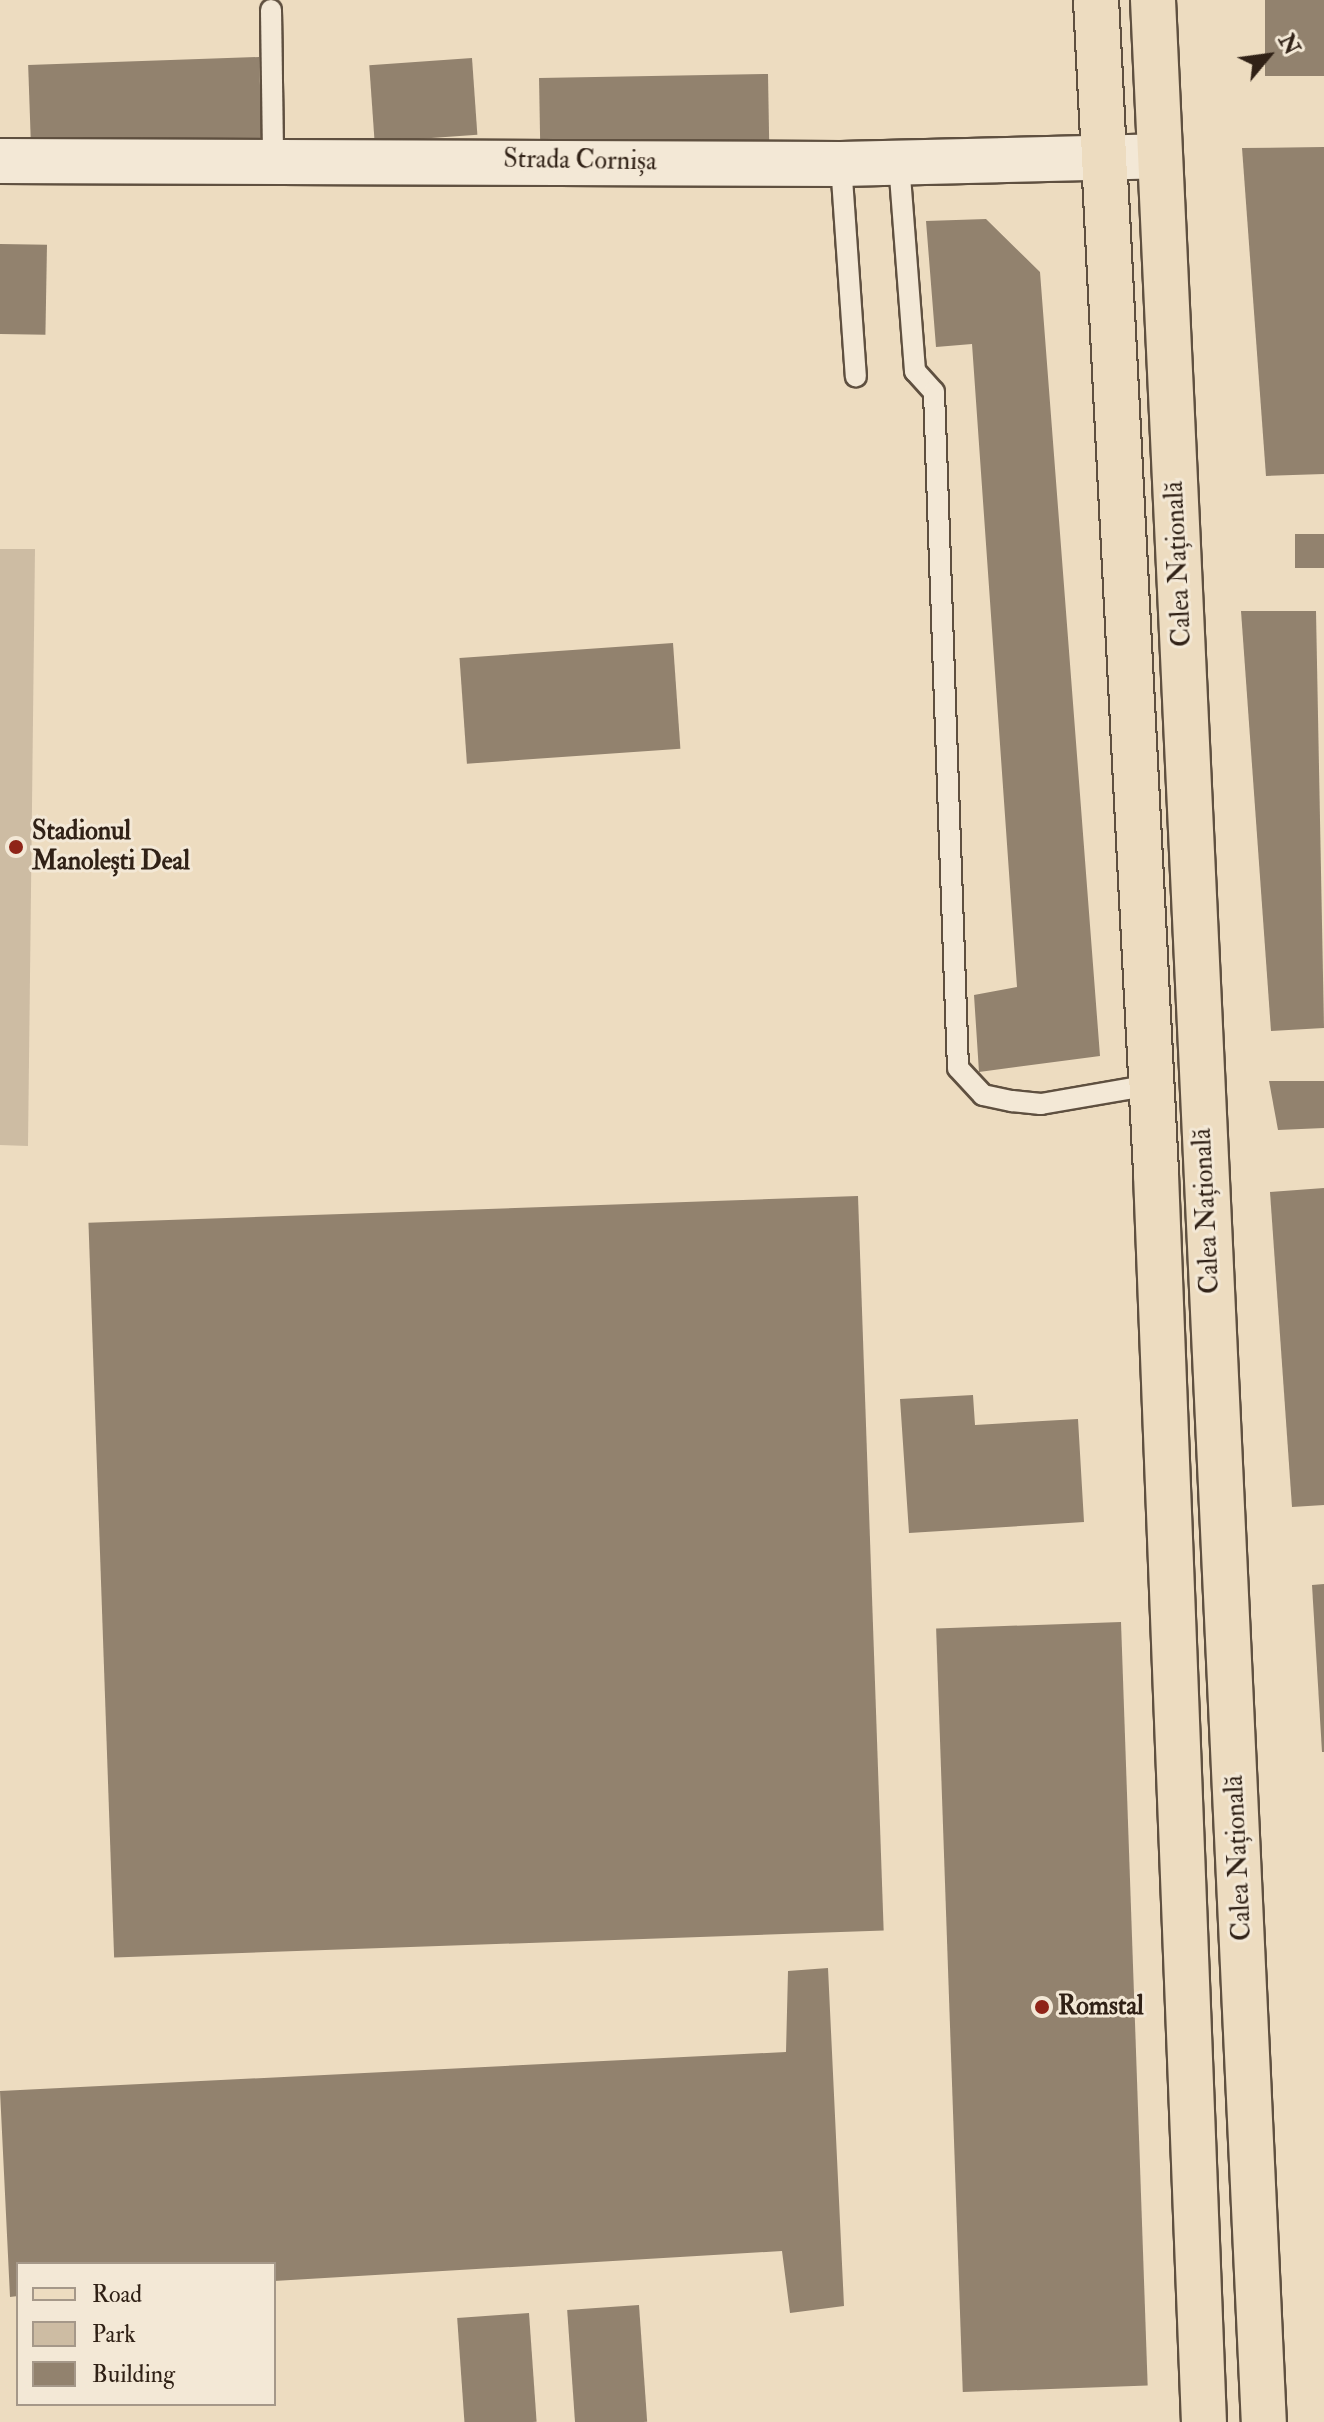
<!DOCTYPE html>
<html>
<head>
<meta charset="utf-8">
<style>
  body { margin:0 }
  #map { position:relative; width:1324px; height:2422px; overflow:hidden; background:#eddcc0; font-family:"IM FELL Double Pica",serif }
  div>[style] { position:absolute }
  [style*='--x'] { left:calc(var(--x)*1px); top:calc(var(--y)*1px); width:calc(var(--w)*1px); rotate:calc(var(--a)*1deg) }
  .green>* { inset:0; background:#cdbca3 }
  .building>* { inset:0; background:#92826e; transform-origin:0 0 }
  .roads { filter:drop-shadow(2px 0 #5f5040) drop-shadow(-2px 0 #5f5040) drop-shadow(0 2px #5f5040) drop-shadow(0 -2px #5f5040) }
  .service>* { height:20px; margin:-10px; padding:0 10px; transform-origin:10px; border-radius:10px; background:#f3e8d6 }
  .tertiary>* { height:44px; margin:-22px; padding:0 22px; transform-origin:22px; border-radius:22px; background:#f3e8d6 }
  .primary>* { height:44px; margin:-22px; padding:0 22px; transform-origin:22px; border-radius:22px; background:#eddcc0 }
  .dots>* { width:22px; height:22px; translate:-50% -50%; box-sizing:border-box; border:4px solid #f3e8d6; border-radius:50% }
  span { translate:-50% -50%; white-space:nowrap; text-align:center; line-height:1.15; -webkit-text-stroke:6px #f3e8d6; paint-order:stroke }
  .street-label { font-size:26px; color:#302116 }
  .poi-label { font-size:26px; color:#302116; font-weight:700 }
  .left { translate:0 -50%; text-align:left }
  .legend { position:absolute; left:16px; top:2262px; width:260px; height:144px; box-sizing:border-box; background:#f3e8d6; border:2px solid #a59889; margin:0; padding:10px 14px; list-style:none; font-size:24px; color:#302116 }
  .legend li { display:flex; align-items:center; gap:16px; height:40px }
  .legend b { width:40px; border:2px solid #a59889 }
  .north { position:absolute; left:1228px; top:16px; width:80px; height:80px; -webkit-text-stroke:6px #f3e8d6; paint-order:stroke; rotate:61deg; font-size:22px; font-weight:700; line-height:32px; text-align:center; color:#302116 }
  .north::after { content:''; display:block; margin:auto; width:28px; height:36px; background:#302116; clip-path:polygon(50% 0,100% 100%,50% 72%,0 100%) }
</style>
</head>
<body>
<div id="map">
  <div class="green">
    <i style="clip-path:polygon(0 549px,35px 549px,28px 1146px,0 1145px)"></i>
  </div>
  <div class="building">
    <i style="left:1265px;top:0;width:59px;height:76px"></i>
    <i style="left:259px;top:57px;width:90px;height:231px;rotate:88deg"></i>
    <i style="left:472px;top:58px;width:77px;height:103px;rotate:86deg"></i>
    <i style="left:768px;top:74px;width:76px;height:229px;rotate:89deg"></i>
    <i style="clip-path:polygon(1324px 147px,1324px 474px,1266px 476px,1242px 148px)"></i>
    <i style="clip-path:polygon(986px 219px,1040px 272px,1100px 1056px,979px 1072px,974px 995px,1017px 987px,972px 344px,936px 347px,926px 221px)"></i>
    <i style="left:0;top:244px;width:47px;height:90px;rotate:1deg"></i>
    <i style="left:1324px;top:534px;width:34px;height:29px;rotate:90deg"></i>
    <i style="clip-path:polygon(1241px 611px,1316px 611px,1324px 1028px,1271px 1031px)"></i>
    <i style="left:673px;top:643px;width:106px;height:214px;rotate:86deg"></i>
    <i style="clip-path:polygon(1269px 1081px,1324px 1081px,1324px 1128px,1278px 1130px)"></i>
    <i style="clip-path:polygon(1324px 1188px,1324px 1505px,1292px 1507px,1270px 1192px)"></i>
    <i style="left:858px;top:1196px;width:735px;height:770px;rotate:88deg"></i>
    <i style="clip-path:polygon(973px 1395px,975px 1425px,1078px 1419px,1084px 1522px,909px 1533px,900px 1399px)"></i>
    <i style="clip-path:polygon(1324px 1584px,1324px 1752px,1322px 1752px,1312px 1585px)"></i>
    <i style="left:1121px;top:1622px;width:764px;height:185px;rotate:88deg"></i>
    <i style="clip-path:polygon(828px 1968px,844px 2306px,790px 2313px,782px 2251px,274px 2281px,274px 2264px,18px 2264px,18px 2296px,10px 2297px,0 2091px,786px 2052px,788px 1971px)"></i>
    <i style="left:639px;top:2305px;width:117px;height:72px;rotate:86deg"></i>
    <i style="left:529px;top:2313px;width:109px;height:72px;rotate:86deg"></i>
  </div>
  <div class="roads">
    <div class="service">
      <i style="--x:271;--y:10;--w:149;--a:89.2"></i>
      <i style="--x:899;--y:163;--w:209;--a:85.6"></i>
      <i style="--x:915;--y:371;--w:28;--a:48"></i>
      <i style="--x:934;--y:392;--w:676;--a:87.97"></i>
      <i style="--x:958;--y:1068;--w:37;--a:47"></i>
      <i style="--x:983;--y:1095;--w:30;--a:12"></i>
      <i style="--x:1012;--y:1101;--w:29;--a:6"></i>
      <i style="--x:1041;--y:1104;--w:112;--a:-9.8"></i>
      <i style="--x:841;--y:164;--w:213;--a:86"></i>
    </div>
    <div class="tertiary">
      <i style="--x:0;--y:161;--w:841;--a:0.2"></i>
      <i style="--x:841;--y:164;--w:318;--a:-1.4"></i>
    </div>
    <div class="primary">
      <i style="--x:1096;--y:0;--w:1176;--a:87.07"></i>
      <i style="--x:1156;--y:1174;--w:1249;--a:87.8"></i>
      <i style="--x:1153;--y:0;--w:2425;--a:87.38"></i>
    </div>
  </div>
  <div class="dots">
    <i style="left:16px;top:847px;background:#8f2418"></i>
    <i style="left:1042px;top:2007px;background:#8f2418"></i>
  </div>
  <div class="street-label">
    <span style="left:580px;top:161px;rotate:1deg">Strada Cornișa</span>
    <span style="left:1179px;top:564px;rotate:-93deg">Calea Națională</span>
    <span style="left:1207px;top:1211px;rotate:-93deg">Calea Națională</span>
    <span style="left:1239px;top:1858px;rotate:-93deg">Calea Națională</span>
  </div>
  <div class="poi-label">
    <span class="left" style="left:32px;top:847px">Stadionul<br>Manolești Deal</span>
    <span class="left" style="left:1058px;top:2007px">Romstal</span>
  </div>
  <ul class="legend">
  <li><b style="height:10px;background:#eddcc0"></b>Road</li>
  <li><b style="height:22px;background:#cdbca3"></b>Park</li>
  <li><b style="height:22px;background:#92826e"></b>Building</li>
  </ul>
  <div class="north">N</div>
</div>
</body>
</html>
